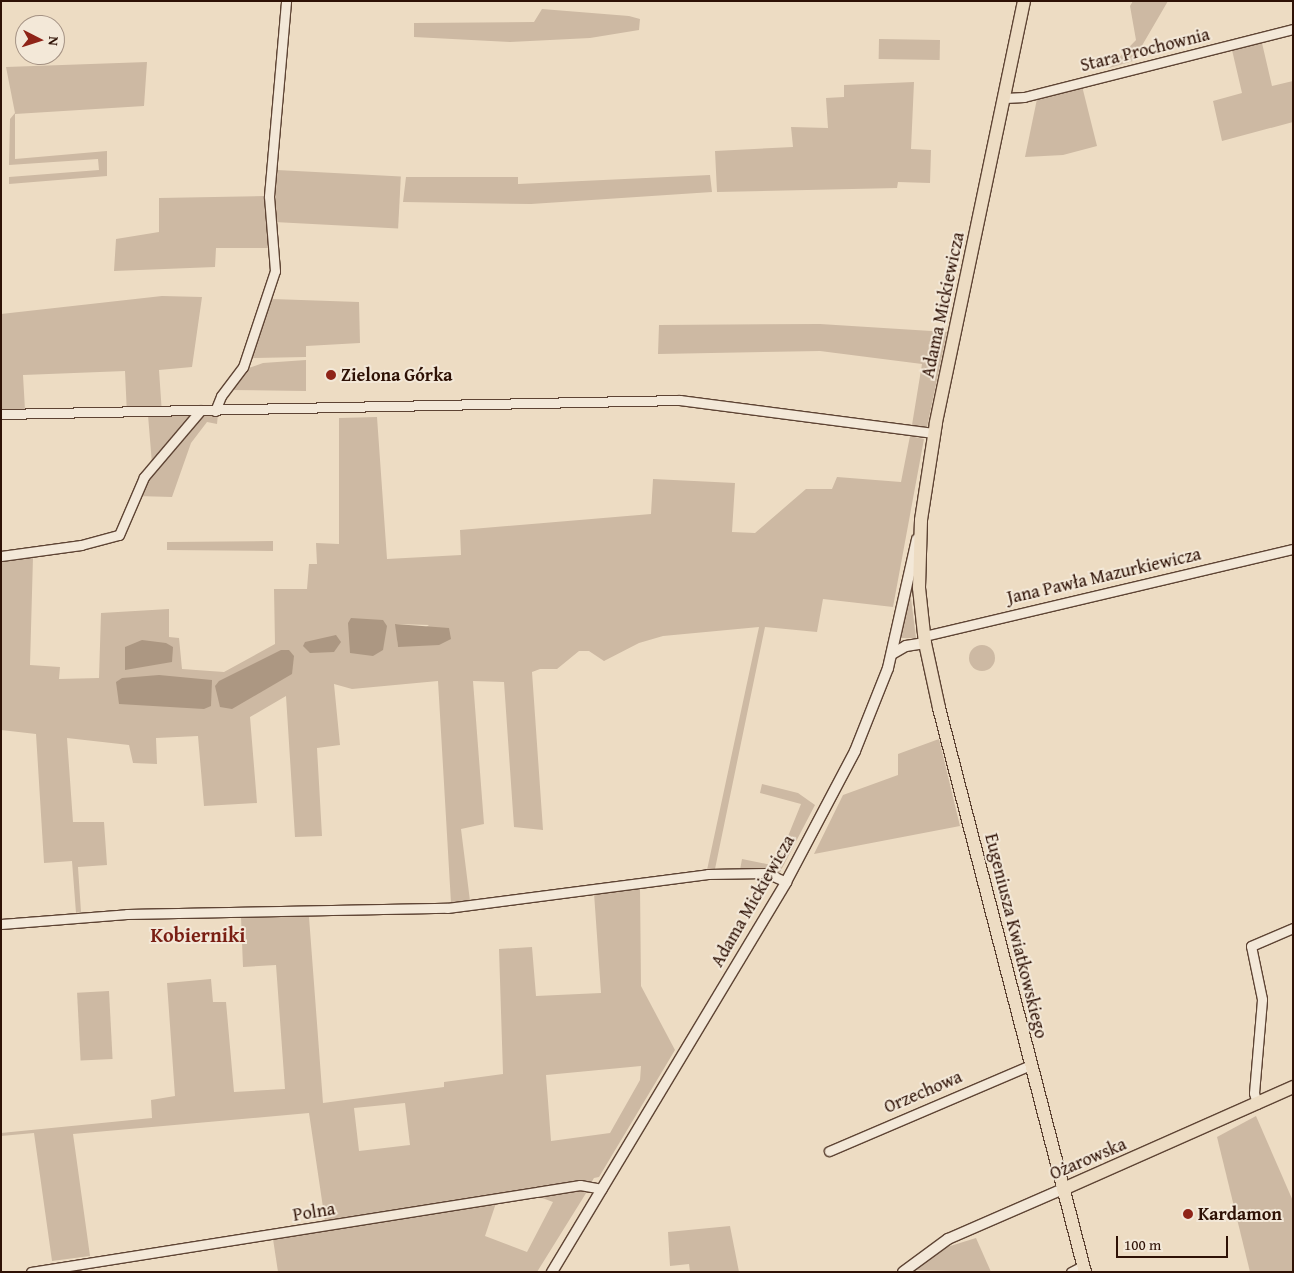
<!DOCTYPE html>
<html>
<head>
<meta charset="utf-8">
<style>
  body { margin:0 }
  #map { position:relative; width:1294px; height:1273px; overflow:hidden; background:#eddcc3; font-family:"Gentium Book Plus",serif }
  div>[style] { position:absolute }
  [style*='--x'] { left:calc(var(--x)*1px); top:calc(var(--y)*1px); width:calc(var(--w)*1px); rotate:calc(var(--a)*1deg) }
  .green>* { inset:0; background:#cdb9a3; transform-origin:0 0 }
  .round { border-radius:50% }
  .water>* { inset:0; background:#ac9782 }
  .roads { filter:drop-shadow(1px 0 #5e4434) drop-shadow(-1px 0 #5e4434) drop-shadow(0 1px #5e4434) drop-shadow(0 -1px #5e4434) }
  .minor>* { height:9px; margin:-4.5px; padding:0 4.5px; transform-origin:4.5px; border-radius:4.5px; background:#f3e8d8 }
  .tertiary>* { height:10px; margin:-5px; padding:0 5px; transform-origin:5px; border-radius:5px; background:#f3e8d8 }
  .primary>* { height:12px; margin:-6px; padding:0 6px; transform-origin:6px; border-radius:6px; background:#eddcc3 }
  .dots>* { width:14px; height:14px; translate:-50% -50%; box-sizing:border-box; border:2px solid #f3e8d8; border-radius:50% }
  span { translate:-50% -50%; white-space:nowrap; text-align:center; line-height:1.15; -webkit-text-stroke:4px #f3e8d8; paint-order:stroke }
  .street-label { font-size:18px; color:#2e1105 }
  .poi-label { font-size:18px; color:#2e1105; font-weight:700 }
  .left { translate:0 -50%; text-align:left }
  .quarter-label { font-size:20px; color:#7a1f14; font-weight:700 }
  .frame { position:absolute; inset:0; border:2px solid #2e1105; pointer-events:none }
  .north { position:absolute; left:15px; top:15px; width:50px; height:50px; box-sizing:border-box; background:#f3e8d8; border:1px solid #a49284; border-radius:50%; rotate:95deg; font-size:14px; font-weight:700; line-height:20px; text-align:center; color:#2e1105 }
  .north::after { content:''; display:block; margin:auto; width:18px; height:22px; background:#8f2418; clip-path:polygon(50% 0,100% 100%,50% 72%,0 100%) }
  .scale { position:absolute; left:1116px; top:1236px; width:112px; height:22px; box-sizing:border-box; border:2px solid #2e1105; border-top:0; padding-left:6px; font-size:15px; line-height:18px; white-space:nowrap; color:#2e1105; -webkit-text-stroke:4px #f3e8d8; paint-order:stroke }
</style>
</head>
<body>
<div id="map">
  <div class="green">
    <i style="clip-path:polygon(1133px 1px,1168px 1px,1133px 61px,1109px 68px,1136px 40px,1130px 6px)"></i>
    <i style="clip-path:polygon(542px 9px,629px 16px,640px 19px,639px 30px,590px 38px,510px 42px,414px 37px,414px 23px,534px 22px)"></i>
    <i style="left:879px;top:39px;width:61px;height:20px;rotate:1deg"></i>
    <i style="clip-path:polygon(1262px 43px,1272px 86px,1293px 81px,1293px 122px,1222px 141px,1213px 101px,1242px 93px,1232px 50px)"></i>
    <i style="clip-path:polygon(147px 62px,144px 106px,15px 114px,15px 159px,107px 151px,107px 176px,9px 184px,9px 177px,99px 170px,98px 159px,9px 165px,10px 119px,15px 113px,6px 67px)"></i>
    <i style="clip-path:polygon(914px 82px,911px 149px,931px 150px,930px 183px,898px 182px,897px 188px,717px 192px,715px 151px,793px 147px,791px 127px,828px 128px,826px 98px,844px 97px,844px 85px)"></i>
    <i style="clip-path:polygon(1082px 86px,1097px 146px,1063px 155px,1025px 157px,1037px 99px)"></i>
    <i style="left:277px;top:170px;width:124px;height:52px;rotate:3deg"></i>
    <i style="clip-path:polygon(710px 175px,712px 192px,531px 204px,403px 202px,406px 177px,518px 177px,518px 184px)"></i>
    <i style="clip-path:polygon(266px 196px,270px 248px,216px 248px,215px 267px,114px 271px,116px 239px,159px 232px,159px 198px)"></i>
    <i style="clip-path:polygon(162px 296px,202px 297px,192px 367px,159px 370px,162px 414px,194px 414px,152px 464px,148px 415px,127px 415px,125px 371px,23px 375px,25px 410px,1px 411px,1px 314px)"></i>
    <i style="clip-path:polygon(272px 299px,359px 302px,360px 343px,306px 346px,306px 357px,252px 358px)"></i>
    <i style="clip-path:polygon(820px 324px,947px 332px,927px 427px,912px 425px,922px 364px,820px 351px,658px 354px,659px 325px)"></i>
    <i style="clip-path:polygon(306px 360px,306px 391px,229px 390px,243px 370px,263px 363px)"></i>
    <i style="clip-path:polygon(201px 414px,218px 414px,217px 424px,207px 422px,191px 443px,172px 497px,137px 496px,145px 479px)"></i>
    <i style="clip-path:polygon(evenodd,377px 417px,387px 559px,461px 555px,460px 530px,651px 514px,653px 479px,735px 483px,732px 532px,755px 533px,806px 489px,832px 489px,837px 477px,901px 482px,910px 436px,924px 439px,893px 607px,823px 599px,817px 632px,765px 627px,715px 869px,707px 870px,759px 627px,663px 636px,639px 643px,604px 661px,589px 651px,579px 651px,557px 669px,540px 669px,532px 672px,543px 830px,514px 827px,504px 682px,473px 681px,484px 824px,461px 829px,470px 901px,451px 903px,438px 681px,352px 689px,334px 684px,340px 745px,317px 748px,322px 836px,295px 837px,286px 696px,250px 717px,257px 803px,204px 806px,198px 736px,156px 738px,157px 764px,133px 763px,129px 745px,67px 738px,73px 822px,104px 822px,107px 865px,78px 867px,81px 912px,76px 913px,72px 861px,44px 863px,36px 734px,1px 730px,1px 560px,33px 557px,30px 665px,60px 667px,59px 679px,99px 678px,101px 613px,169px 609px,169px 637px,179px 638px,182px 669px,224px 672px,275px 644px,274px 589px,307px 589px,309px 564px,317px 564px,316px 543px,339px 544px,339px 418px,377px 417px,396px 624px,429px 625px,398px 647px,396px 624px)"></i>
    <i style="clip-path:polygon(273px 541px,273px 551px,167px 550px,167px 542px)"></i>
    <i style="clip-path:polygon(910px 590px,916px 638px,900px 638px,905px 618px)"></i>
    <i class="round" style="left:969px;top:645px;width:26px;height:26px"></i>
    <i style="clip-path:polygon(939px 739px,960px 826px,814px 854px,843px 795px,898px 775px,898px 754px)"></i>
    <i style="clip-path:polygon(762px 784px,798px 793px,815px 805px,778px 876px,740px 870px,742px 859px,776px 866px,801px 804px,760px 793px)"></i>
    <i style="clip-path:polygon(evenodd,640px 887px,641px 986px,675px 1050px,599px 1177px,594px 1178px,591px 1183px,325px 1221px,309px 1113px,73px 1134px,90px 1256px,52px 1261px,34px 1133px,1px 1136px,1px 1133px,152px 1118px,151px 1100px,175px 1096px,167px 983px,211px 979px,213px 1002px,226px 1002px,234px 1092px,285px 1089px,276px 965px,243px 967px,241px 917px,309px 917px,323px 1103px,444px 1087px,444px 1082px,503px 1074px,499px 949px,532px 947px,536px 996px,601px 993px,594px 893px,640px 887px,641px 1066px,640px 1080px,610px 1133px,551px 1141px,546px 1075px,641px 1066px,640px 887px,405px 1103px,410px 1145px,359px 1151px,354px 1108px,405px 1103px)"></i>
    <i style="left:109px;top:991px;width:68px;height:32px;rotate:87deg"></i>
    <i style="clip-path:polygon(1256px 1116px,1293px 1201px,1293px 1272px,1250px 1272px,1217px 1137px)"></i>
    <i style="clip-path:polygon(584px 1188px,588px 1190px,537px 1272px,278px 1272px,273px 1239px,496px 1203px,485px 1236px,527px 1252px,553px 1202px,537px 1196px)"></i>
    <i style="clip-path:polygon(730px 1226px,739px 1272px,690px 1272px,689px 1264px,670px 1266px,668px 1232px)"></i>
    <i style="clip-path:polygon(976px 1238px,991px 1272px,914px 1270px,947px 1247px)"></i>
  </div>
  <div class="water">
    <i style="clip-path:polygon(351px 618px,383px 620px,387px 626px,383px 650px,373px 656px,350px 653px,348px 623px)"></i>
    <i style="clip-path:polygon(395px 624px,449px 628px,451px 639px,439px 645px,398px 647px)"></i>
    <i style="clip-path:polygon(336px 635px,341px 642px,334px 652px,310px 653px,303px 646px,305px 642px)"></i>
    <i style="clip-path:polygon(142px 640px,166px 643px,173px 647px,172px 662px,125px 670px,125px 647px)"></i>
    <i style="clip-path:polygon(281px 650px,289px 650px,294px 656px,292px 674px,232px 709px,220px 707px,215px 686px,219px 681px)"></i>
    <i style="clip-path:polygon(159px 675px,212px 680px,211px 706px,204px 709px,119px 704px,116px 682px,122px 678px)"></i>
  </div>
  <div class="roads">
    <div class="minor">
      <i style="--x:1005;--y:98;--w:19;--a:-3"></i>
      <i style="--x:1024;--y:97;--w:277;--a:-14.2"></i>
      <i style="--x:215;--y:411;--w:16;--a:-68"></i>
      <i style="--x:221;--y:396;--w:36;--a:-53"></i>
      <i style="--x:243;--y:367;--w:101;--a:-71.6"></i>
      <i style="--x:275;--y:271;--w:75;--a:-94.6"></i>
      <i style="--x:269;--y:196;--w:196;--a:-85"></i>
      <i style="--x:1;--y:414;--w:679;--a:-1.18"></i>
      <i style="--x:680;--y:400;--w:257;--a:7.4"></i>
      <i style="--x:1;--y:556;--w:81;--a:-7.8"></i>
      <i style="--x:81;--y:545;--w:39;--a:-15"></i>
      <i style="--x:119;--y:535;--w:63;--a:-66.7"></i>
      <i style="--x:144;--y:477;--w:87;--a:-49.7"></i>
      <i style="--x:924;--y:636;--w:379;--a:-13.3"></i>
      <i style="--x:1;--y:924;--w:126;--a:-4.5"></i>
      <i style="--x:127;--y:914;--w:320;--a:-1.1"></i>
      <i style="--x:447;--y:908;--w:263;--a:-7.4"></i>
      <i style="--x:708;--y:874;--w:58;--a:-1"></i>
      <i style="--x:766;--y:873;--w:22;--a:24"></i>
      <i style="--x:1257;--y:1104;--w:11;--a:-105"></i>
      <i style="--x:1254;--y:1093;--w:94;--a:-85.1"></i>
      <i style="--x:1262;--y:999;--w:54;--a:-101.7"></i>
      <i style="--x:1251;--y:946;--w:46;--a:-23.2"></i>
      <i style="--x:829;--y:1151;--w:220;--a:-23.1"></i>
      <i style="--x:31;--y:1272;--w:556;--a:-9"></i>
      <i style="--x:580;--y:1185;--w:22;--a:10"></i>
      <i style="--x:1071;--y:1272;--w:13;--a:-27"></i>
    </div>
    <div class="tertiary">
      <i style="--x:892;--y:654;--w:16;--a:-30"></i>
      <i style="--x:906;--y:646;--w:19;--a:-9"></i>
      <i style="--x:552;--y:1272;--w:455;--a:-59"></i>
      <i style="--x:786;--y:882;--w:148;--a:-62.2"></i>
      <i style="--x:855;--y:751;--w:89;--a:-68.3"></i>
      <i style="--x:888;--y:668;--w:132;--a:-77.3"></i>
      <i style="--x:903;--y:1272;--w:56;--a:-36.3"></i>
      <i style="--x:948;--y:1239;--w:125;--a:-23.5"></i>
    </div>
    <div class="primary">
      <i style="--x:1024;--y:1;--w:431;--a:101.8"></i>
      <i style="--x:936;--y:423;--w:98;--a:98.8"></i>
      <i style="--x:921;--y:520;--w:68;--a:91.7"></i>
      <i style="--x:919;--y:588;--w:55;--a:83.8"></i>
      <i style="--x:925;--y:643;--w:66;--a:77.8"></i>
      <i style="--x:939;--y:708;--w:583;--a:75.49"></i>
      <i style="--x:1063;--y:1189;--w:252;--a:-23.9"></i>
    </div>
  </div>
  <div class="dots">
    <i style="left:331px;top:375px;background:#8f2418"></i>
    <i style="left:1188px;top:1214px;background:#8f2418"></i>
  </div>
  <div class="street-label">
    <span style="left:1145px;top:50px;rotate:-14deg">Stara Prochownia</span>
    <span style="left:943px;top:305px;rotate:-78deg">Adama Mickiewicza</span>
    <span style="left:1104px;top:576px;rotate:-13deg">Jana Pawła Mazurkiewicza</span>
    <span style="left:753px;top:901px;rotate:-60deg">Adama Mickiewicza</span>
    <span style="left:1016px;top:936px;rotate:76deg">Eugeniusza Kwiatkowskiego</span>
    <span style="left:923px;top:1092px;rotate:-23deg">Orzechowa</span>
    <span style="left:1088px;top:1159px;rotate:-23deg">Ożarowska</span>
    <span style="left:314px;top:1212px;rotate:-9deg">Polna</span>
  </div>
  <div class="poi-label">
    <span class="left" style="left:341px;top:375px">Zielona Górka</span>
    <span class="left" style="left:1198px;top:1214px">Kardamon</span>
  </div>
  <div class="quarter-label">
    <span style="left:198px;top:934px">Kobierniki</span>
  </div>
  <div class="frame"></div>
  <div class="north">N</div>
  <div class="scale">100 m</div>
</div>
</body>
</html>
